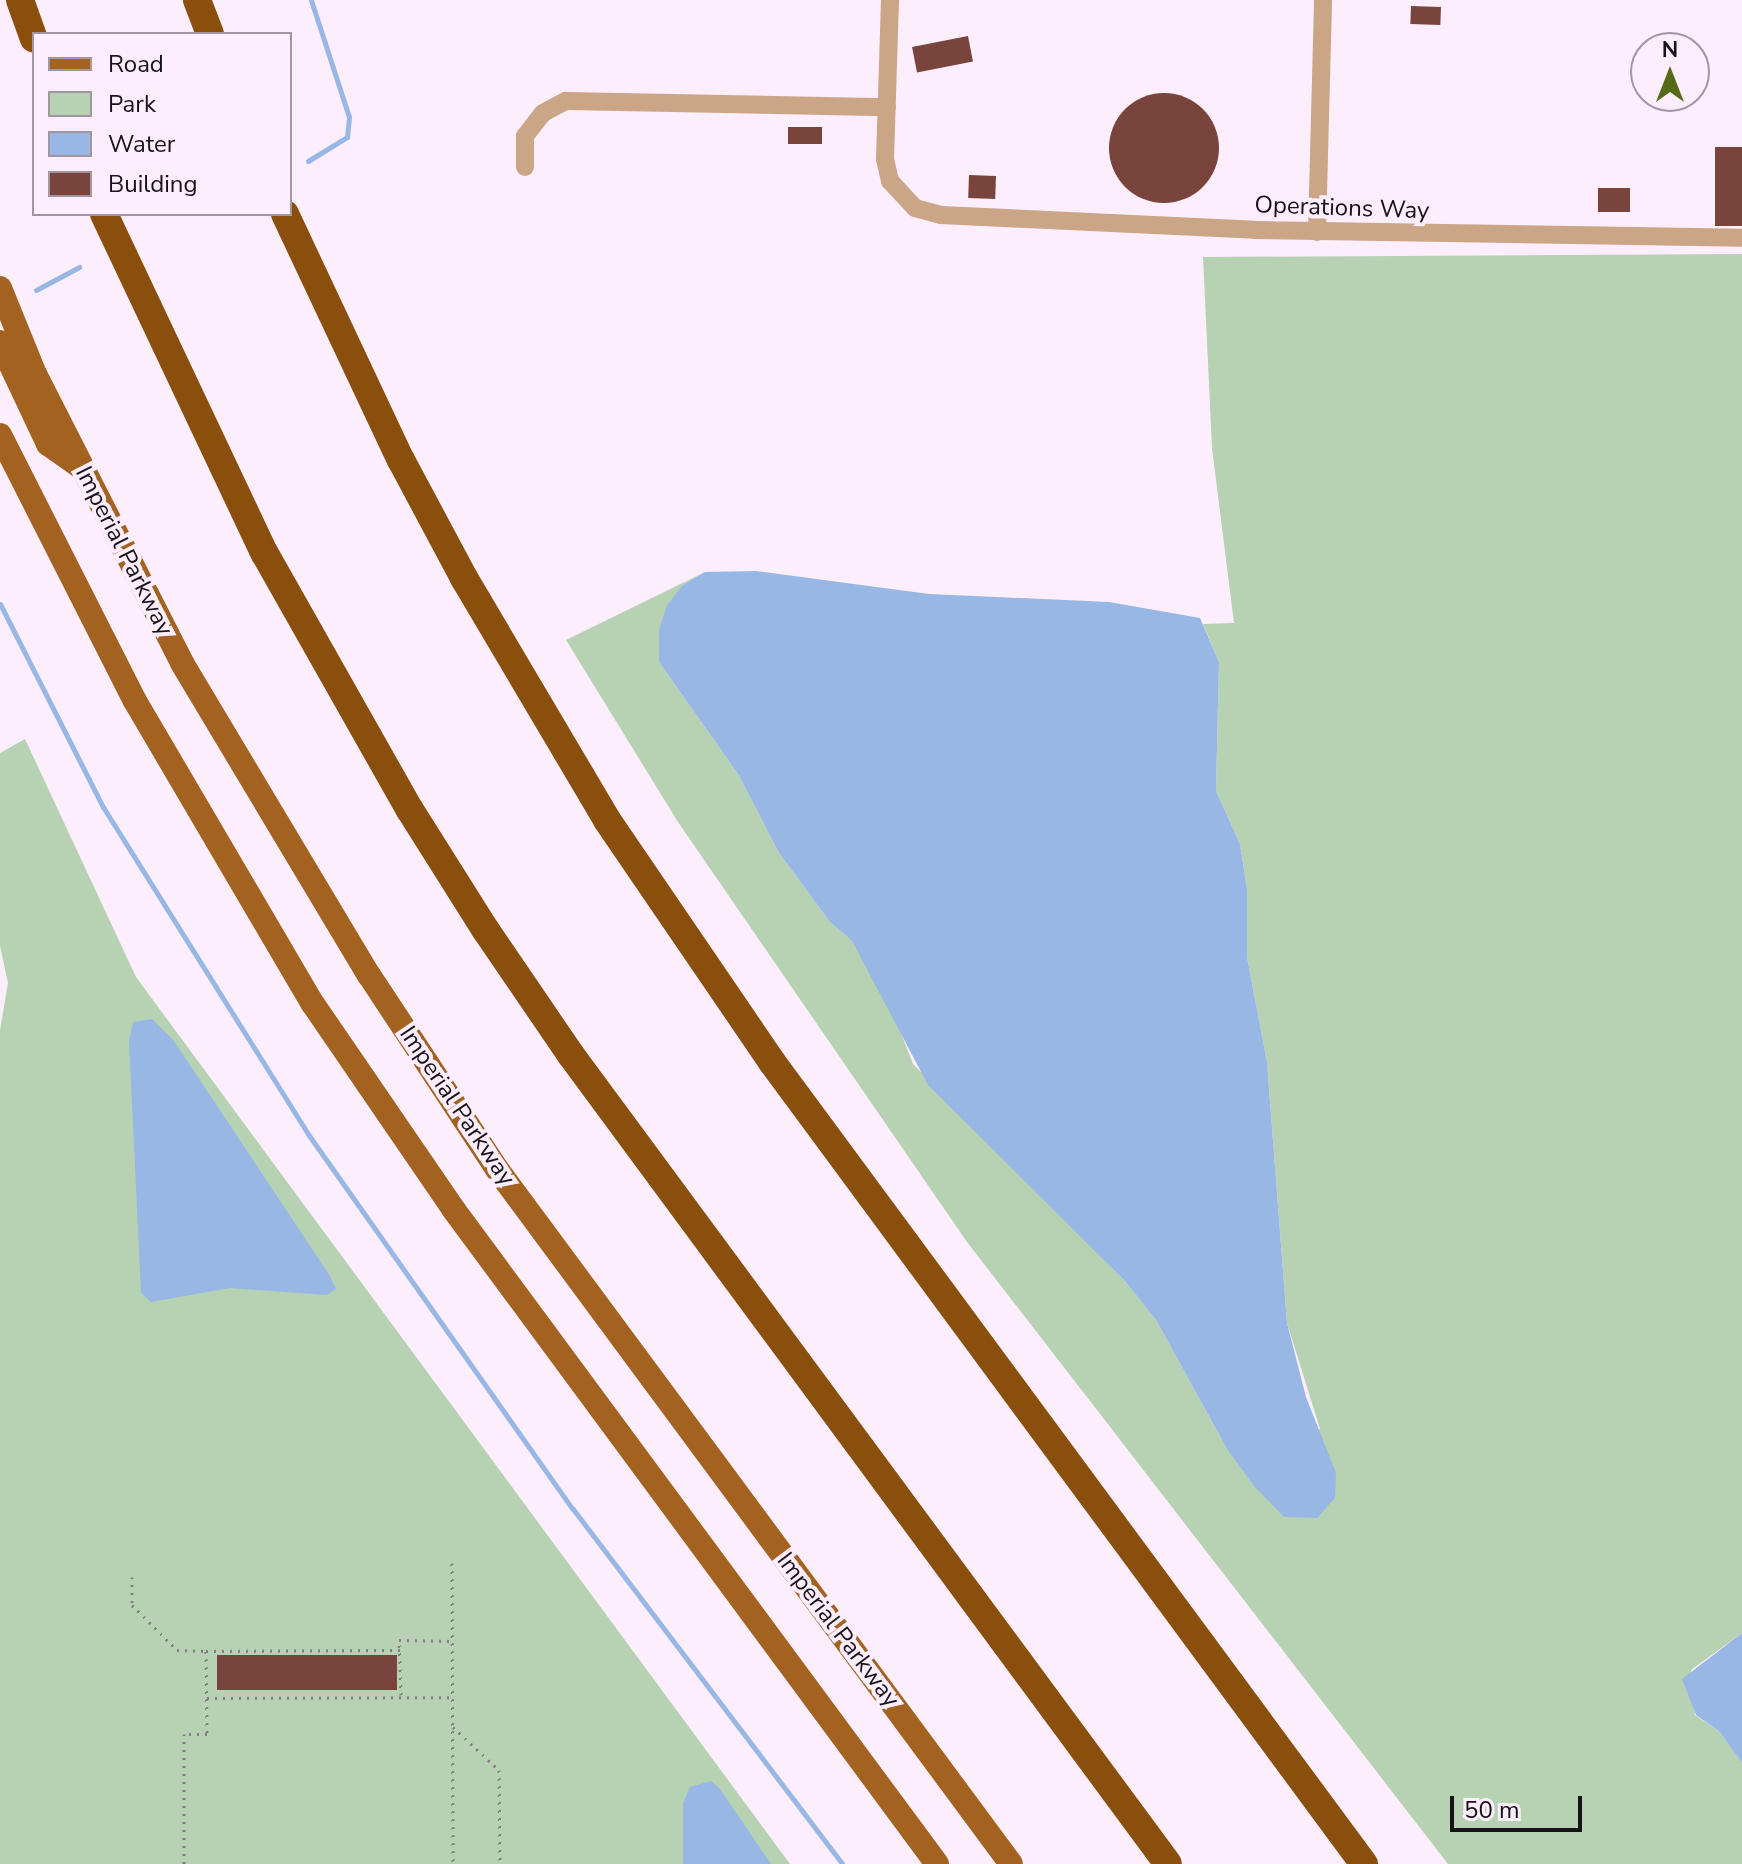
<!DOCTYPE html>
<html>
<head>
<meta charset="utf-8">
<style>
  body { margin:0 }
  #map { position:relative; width:1742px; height:1864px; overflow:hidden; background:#fceefc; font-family:"Nunito Sans",sans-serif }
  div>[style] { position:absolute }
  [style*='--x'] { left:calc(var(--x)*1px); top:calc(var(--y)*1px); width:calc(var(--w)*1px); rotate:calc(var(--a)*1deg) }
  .green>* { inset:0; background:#b6d2b3 }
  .water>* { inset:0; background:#98b7e5 }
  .stream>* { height:5px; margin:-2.5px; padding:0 2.5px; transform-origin:2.5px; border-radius:2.5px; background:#98b7e5 }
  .building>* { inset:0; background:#78443c; transform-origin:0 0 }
  .round { border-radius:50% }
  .path>* { height:3px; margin-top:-1.5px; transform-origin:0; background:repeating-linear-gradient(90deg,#847b84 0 2px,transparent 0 8px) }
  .minor>* { height:18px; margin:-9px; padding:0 9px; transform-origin:9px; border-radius:9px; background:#caa687 }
  .major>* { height:24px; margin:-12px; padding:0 12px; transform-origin:12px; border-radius:12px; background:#a36220 }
  .highway>* { height:28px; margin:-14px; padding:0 14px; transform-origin:14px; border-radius:14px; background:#8a4f0c }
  span { translate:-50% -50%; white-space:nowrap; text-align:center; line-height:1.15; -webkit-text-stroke:8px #fceefc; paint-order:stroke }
  .street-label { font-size:24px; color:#181318 }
  .legend { position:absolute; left:32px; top:32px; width:260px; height:184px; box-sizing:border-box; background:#fceefc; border:2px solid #a196a1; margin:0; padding:10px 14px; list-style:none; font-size:24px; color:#181318 }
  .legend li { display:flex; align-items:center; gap:16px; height:40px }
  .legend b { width:40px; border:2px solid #a196a1 }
  .north { position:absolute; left:1630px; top:32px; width:80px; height:80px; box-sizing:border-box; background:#fceefc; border:2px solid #a196a1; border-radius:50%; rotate:0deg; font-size:22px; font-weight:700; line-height:32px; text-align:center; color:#181318 }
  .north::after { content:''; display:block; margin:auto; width:28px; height:36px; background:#546a18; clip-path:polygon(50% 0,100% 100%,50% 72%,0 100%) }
  .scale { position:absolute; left:1450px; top:1796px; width:132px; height:36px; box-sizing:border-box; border:4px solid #181318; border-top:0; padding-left:10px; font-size:24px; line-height:28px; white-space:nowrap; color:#181318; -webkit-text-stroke:6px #fceefc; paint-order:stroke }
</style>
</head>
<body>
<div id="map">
  <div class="green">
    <i style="clip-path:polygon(1742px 254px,1742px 1633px,1691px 1670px,1695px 1715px,1719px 1731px,1742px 1763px,1742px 1864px,1448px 1864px,967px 1242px,678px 822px,566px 640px,705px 572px,683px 585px,659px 662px,738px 774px,779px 853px,830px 922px,852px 941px,893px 1013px,913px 1064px,1124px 1280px,1156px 1320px,1227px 1449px,1320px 1429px,1287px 1323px,1267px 1062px,1247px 957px,1247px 889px,1240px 844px,1216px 791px,1219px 662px,1203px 624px,1234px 623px,1212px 448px,1203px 257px)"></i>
    <i style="clip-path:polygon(25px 739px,136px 977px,790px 1864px,0 1864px,0 1030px,8px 983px,0 946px,0 753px)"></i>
  </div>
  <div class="water">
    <i style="clip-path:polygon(756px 571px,929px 594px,1109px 602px,1200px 618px,1219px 662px,1216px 791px,1240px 844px,1247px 889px,1247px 957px,1267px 1062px,1287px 1323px,1306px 1397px,1336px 1473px,1335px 1498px,1317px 1518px,1284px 1517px,1254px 1486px,1227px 1449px,1156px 1320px,1124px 1280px,928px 1085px,852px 941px,830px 922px,779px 853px,738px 774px,659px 662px,659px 630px,667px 605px,683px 585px,705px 572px)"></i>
    <i style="clip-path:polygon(152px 1019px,174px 1041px,330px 1276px,336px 1289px,327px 1295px,230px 1288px,151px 1302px,141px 1293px,129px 1041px,133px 1022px)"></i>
    <i style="clip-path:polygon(1742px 1633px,1742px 1763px,1719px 1731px,1696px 1715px,1682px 1679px)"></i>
    <i style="clip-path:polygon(711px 1781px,720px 1789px,771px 1864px,683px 1864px,683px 1803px,690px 1787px)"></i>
  </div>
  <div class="stream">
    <i style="--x:308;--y:161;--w:46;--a:-31.6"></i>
    <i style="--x:347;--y:137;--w:20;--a:-84"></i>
    <i style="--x:349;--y:117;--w:123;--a:-108"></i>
    <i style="--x:36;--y:290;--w:49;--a:-28.1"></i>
    <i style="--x:0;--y:604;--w:228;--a:63.1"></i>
    <i style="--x:103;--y:807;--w:386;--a:57.9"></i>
    <i style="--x:308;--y:1134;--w:459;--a:54.8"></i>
    <i style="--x:573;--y:1509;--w:445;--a:52.8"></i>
  </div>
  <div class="building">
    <i style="left:1411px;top:6px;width:30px;height:18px;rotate:2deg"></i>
    <i style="left:968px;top:36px;width:26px;height:57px;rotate:79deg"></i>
    <i class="round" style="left:1109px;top:93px;width:110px;height:110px"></i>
    <i style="left:788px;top:127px;width:34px;height:17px"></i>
    <i style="left:1715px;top:147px;width:27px;height:79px"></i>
    <i style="left:969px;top:175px;width:27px;height:23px;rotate:2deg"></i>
    <i style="left:1598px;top:188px;width:32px;height:24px"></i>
    <i style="left:217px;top:1655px;width:180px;height:35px"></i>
  </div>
  <div class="path">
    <i style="--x:452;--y:1563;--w:301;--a:89.8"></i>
    <i style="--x:132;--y:1577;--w:28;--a:90"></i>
    <i style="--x:132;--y:1605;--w:64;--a:45"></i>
    <i style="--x:177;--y:1650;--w:29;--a:2"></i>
    <i style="--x:206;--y:1651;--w:83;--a:89.3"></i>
    <i style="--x:207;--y:1734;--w:23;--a:180"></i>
    <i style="--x:184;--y:1734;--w:130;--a:90"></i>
    <i style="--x:206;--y:1651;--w:194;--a:-0.3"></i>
    <i style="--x:401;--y:1695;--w:55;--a:-92.1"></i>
    <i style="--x:399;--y:1640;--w:54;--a:1.1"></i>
    <i style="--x:207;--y:1698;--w:246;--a:-0.2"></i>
    <i style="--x:453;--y:1727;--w:63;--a:43.1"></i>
    <i style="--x:499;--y:1770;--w:94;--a:89.4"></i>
  </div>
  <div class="minor">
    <i style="--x:890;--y:0;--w:159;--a:91.8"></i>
    <i style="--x:885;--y:159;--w:23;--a:77"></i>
    <i style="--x:890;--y:181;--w:37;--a:47"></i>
    <i style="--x:915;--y:208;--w:27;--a:15"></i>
    <i style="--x:941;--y:215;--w:314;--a:2.7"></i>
    <i style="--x:1255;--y:230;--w:487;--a:0.9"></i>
    <i style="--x:525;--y:167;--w:31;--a:-90"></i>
    <i style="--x:525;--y:136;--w:29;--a:-52"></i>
    <i style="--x:543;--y:113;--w:26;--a:-28"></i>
    <i style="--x:566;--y:101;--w:321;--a:1.1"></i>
    <i style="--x:1317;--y:232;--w:232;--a:-88.5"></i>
  </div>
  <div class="major">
    <i style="--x:0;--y:288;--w:93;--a:67.9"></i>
    <i style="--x:35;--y:374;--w:324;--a:63"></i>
    <i style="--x:182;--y:663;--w:364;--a:59.1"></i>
    <i style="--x:369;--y:975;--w:232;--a:56.6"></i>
    <i style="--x:497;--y:1169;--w:864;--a:53.51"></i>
    <i style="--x:0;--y:342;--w:113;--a:64.8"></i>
    <i style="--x:48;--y:444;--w:38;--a:35"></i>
    <i style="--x:0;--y:435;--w:298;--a:63.1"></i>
    <i style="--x:135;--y:701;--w:351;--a:59.6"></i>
    <i style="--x:313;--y:1004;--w:250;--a:55.6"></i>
    <i style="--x:454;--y:1210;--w:813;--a:53.55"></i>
  </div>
  <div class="highway">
    <i style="--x:20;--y:0;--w:41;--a:70.3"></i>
    <i style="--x:197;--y:0;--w:36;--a:69"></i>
    <i style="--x:104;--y:214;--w:376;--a:64.7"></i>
    <i style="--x:265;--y:554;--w:294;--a:60.5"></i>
    <i style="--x:410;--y:810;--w:141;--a:57.8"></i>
    <i style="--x:485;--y:929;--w:153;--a:55.7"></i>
    <i style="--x:571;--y:1055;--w:1005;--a:53.57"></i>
    <i style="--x:285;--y:214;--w:272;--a:64.8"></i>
    <i style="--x:401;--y:460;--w:134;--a:61.9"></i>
    <i style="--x:464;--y:578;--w:281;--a:59.4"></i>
    <i style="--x:607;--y:820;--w:293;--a:55.7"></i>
    <i style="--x:772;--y:1062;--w:997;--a:53.57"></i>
  </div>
  <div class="street-label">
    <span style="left:1342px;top:208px;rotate:2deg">Operations Way</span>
    <span style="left:124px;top:551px;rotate:63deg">Imperial Parkway</span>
    <span style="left:457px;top:1106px;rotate:56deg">Imperial Parkway</span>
    <span style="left:838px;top:1630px;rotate:53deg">Imperial Parkway</span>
  </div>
  <ul class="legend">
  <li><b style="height:10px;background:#a36220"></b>Road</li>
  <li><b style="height:22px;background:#b6d2b3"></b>Park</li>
  <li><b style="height:22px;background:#98b7e5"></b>Water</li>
  <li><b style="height:22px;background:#78443c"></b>Building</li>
  </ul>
  <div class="north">N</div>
  <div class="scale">50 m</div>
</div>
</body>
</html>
